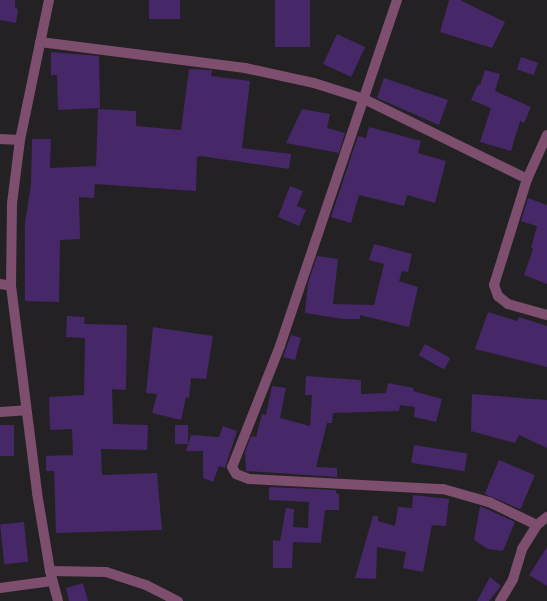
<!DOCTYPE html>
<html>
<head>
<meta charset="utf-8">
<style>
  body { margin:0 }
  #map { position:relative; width:547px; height:601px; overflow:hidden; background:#232123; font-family:"Alegreya Sans",sans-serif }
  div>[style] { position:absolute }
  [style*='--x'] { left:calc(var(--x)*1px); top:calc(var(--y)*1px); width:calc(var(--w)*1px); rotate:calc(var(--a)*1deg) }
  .building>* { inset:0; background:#462768; transform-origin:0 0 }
  .minor>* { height:10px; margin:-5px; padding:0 5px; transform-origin:5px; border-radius:5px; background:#7d4e6e }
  span { translate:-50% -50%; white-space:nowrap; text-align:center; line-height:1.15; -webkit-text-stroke:4px #0c0b0c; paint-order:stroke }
</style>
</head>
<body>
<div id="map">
  <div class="building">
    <i style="clip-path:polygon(0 0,15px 0,15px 8px,18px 9px,16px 23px,0 20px)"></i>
    <i style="left:149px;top:0;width:31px;height:19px"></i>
    <i style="left:275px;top:0;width:35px;height:47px"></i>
    <i style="clip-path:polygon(449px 0,460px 0,505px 22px,492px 48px,440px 32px)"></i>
    <i style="left:337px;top:34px;width:31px;height:33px;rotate:25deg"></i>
    <i style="clip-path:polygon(51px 52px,99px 56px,100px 108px,58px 110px,57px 75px,51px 75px)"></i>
    <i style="left:521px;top:57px;width:18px;height:13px;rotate:19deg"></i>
    <i style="clip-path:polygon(189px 69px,212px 70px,211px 76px,250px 81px,242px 148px,291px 154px,289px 169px,201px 156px,197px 157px,196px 191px,95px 184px,94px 198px,79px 197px,80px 239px,60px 240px,59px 302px,25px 301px,25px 223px,31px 184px,32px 139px,51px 139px,50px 168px,96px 166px,98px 109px,136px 111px,136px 126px,181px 130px)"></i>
    <i style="clip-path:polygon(485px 70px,500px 74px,495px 91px,531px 107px,524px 123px,520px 121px,511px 151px,480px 142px,491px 108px,471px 100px,478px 84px,480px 85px)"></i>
    <i style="clip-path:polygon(384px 78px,448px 100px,439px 125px,377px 98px)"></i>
    <i style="clip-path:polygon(302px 109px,330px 114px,327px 128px,345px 133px,339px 153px,286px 143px)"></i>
    <i style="clip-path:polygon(369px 127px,421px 141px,418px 153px,446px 161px,435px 203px,407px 195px,404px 206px,359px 195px,351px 223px,331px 217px,358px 136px,366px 138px)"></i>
    <i style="clip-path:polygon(290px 186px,303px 191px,297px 206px,306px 210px,299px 226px,278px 217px)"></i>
    <i style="clip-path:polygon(528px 198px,547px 205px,547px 284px,524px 275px,533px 249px,531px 248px,537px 226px,521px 221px)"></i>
    <i style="clip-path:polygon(374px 244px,412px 254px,408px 272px,402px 271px,399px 281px,418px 287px,409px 327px,360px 315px,360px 319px,343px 319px,305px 313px,308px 283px,317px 256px,338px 259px,333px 304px,374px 305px,384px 264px,369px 260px)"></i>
    <i style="clip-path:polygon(488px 312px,517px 321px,519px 317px,547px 326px,547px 367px,475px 349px)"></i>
    <i style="clip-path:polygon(67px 316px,85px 317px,84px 324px,127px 325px,126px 390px,112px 389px,113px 424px,148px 425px,147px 450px,101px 449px,102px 475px,157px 473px,162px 530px,56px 533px,54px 471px,46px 471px,46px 456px,73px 455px,72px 429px,50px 430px,49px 397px,84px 395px,85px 338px,66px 337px)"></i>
    <i style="clip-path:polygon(153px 327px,213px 336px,206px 379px,191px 378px,189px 398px,186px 397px,181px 420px,152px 413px,157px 394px,146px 393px)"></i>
    <i style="clip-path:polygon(291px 335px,301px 338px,295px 360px,283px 357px)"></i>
    <i style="left:425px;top:344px;width:29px;height:13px;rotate:29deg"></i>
    <i style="clip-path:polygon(306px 376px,361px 380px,361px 394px,386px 393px,388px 383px,414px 388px,413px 391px,442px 399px,436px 422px,414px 417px,415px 407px,400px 405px,399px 411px,333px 413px,332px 423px,327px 423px,316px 467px,337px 468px,337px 477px,246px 471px,245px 452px,251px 436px,256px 437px,262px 414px,266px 415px,272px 386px,286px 388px,280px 418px,310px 426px,312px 395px,305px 395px)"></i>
    <i style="clip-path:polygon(472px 394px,547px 400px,547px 448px,519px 435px,515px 443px,471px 431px)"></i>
    <i style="left:0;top:425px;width:14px;height:31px"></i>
    <i style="left:175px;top:425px;width:13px;height:19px"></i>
    <i style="clip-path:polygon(223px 426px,237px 431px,225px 468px,219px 466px,213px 482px,203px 478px,203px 451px,186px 451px,191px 435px,219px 437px)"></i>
    <i style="left:414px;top:445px;width:54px;height:18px;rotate:9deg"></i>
    <i style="left:499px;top:460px;width:39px;height:37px;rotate:23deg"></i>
    <i style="clip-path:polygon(269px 487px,336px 490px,336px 493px,339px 494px,339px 510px,325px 510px,321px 543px,293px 542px,292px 568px,273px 568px,273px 540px,280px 541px,286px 508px,294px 509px,293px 527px,308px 528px,309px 502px,269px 500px)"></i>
    <i style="clip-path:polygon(413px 495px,449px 499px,446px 526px,432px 525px,423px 572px,403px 568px,406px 552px,377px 547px,376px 579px,355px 578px,373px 516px,378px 516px,378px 521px,395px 526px,398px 507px,412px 508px)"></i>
    <i style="clip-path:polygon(480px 506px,515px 522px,503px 551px,488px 549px,474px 540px)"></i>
    <i style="left:24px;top:522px;width:40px;height:24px;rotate:84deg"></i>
    <i style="clip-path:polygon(547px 547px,547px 586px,529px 575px)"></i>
    <i style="clip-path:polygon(490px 577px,501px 586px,489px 601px,477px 601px)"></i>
    <i style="clip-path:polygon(83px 583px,88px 601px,69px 601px,66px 588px)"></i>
  </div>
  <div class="minor">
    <i style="--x:49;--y:0;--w:143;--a:101.7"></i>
    <i style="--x:20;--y:140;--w:64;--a:97.2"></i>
    <i style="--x:12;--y:203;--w:83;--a:90.7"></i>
    <i style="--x:11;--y:286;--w:209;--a:82.8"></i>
    <i style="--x:37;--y:493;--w:79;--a:80.5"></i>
    <i style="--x:50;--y:571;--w:31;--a:75"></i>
    <i style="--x:397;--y:0;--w:365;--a:108.7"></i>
    <i style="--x:280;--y:346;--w:130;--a:111.6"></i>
    <i style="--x:232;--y:467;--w:8;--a:60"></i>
    <i style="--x:236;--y:474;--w:14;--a:21"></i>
    <i style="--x:249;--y:479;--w:194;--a:3"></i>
    <i style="--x:443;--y:489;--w:48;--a:15.8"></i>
    <i style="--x:489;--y:502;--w:53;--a:25.6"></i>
    <i style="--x:40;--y:42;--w:207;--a:7.2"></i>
    <i style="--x:245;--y:68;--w:71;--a:12.3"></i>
    <i style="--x:314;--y:83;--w:52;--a:17.7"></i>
    <i style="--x:364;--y:99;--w:182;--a:26.1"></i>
    <i style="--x:547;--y:135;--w:48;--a:114.4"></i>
    <i style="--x:527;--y:179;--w:111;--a:107.3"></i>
    <i style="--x:494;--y:285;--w:12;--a:70"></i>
    <i style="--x:498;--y:296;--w:13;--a:39"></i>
    <i style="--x:508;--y:304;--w:41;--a:15.8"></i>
    <i style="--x:0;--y:139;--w:20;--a:3"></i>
    <i style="--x:0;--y:284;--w:11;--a:10"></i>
    <i style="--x:0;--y:412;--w:26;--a:-4"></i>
    <i style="--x:50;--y:571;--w:56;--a:1"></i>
    <i style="--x:106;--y:572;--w:42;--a:18"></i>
    <i style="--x:146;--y:585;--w:36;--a:27"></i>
    <i style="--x:0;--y:588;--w:52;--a:-7.7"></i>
    <i style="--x:500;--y:601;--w:26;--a:-59"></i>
    <i style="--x:513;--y:579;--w:31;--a:-73"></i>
    <i style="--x:522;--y:549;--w:28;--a:-58"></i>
    <i style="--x:537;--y:525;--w:13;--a:-39"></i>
  </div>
</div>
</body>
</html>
